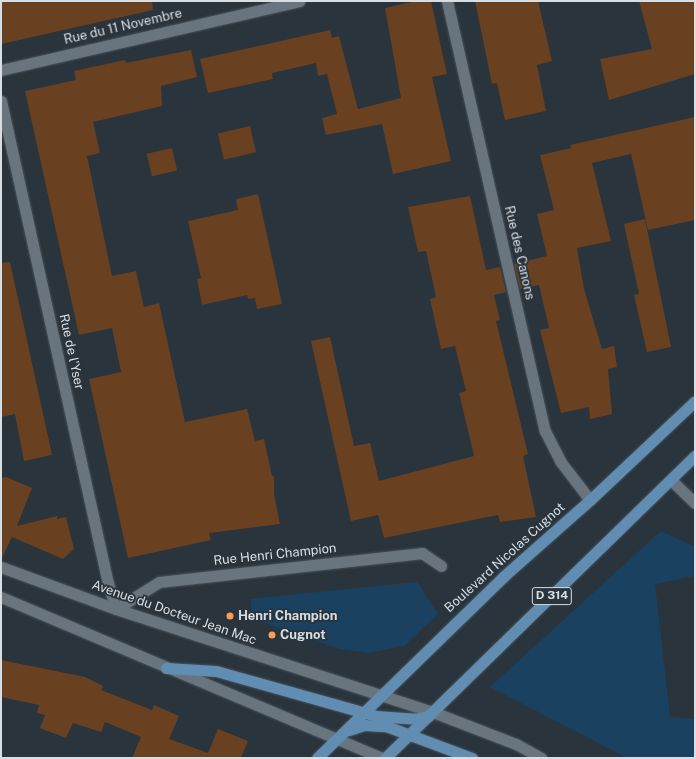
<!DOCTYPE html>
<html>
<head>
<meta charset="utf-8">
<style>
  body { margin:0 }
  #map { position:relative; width:696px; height:759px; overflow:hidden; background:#29343d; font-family:"Public Sans",sans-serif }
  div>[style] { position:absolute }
  .green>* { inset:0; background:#1b4160 }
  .building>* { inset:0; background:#694020; transform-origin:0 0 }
  .roads { filter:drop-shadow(0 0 1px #49525a) drop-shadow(0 0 1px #49525a) }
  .minor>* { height:11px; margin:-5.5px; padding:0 5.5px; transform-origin:5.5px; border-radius:5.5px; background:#68747e }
  .tertiary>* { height:11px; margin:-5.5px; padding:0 5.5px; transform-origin:5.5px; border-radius:5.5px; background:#68747e }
  .secondary>* { height:11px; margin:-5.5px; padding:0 5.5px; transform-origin:5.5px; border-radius:5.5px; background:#68747e }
  .primary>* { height:11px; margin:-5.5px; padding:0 5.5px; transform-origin:5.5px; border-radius:5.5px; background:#618db2 }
  .dots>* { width:11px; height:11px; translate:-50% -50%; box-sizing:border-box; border:2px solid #29343d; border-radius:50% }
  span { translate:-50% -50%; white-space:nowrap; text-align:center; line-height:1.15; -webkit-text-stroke:3.5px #29343d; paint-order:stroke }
  .shield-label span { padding:1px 3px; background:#29343d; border:1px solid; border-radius:3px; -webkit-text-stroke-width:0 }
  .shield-label { font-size:12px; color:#d7dee4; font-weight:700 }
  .street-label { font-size:13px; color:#d7dee4 }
  .poi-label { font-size:13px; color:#d7dee4; font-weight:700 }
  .left { translate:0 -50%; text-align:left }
  .frame { position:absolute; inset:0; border:2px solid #d7dee4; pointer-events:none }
</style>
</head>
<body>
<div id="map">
  <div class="green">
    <div style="clip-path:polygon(661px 531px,695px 547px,695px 576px,655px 584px,670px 717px,695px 719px,695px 758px,627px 758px,490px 687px)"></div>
    <div style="clip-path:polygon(417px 582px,438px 614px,404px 646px,369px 653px,339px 649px,253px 619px,250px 599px)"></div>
  </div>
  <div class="building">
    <div style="clip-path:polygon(1px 1px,152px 1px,153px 10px,1px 44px)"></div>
    <div style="clip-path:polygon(416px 1px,431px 1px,442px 52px,447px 74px,432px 77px,451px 161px,393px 174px,382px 124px,326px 135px,322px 118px,337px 114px,327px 74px,318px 76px,316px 63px,272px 73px,273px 79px,208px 93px,200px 59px,330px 30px,332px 38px,339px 36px,358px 109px,401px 98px,385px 8px)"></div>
    <div style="clip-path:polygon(475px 1px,538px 1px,552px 61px,537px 65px,546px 111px,505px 120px,497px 83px,492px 84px)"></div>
    <div style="clip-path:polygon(639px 1px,695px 1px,695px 74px,609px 100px,600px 59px,652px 49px)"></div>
    <div style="clip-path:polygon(191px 50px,197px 77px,161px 86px,162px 106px,93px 122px,100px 153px,87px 156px,112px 276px,136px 271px,144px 307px,159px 303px,185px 422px,247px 409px,255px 441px,264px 439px,272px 476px,274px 476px,274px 494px,280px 524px,209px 533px,211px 540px,128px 558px,89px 379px,121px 372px,112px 328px,79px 335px,25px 91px,76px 80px,74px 71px,125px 60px,126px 63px)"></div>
    <div style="clip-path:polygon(695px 117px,695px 220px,648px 230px,631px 154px,592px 163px,611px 241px,577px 248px,584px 289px,602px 349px,614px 346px,617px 367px,608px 369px,612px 414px,590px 419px,589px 407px,561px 413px,540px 330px,549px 328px,539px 285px,520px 289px,514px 264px,547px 256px,537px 214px,554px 210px,540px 155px,571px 148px,570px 145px)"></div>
    <div style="left:250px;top:126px;width:27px;height:33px;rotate:77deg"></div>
    <div style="left:172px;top:148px;width:23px;height:26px;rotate:77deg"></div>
    <div style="clip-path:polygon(258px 194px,282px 304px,257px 309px,255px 298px,248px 299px,247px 295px,202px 305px,197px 279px,201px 278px,188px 221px,238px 210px,236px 199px)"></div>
    <div style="clip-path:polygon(470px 196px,486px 270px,500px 267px,506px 292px,494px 295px,500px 320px,496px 321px,528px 454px,523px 456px,536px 517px,500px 522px,498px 515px,384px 538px,378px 515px,351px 521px,311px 341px,330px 337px,354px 446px,370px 443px,379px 481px,474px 456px,459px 393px,466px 391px,455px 346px,441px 349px,430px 299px,436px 297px,426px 251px,418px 252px,408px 207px)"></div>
    <div style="clip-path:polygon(645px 219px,671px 347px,647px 352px,634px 295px,639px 294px,624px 224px)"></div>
    <div style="clip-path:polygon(10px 262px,52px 455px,24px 461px,15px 414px,1px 417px,1px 263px)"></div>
    <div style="clip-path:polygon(6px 477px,32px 488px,17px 526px,57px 516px,57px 519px,66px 517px,74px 549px,63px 559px,12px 537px,1px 560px,1px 478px)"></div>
    <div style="clip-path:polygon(1px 660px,85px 677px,103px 686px,101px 690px,152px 710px,154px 705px,179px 716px,169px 739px,208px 753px,218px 729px,248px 741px,241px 758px,132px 758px,141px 737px,105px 722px,101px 732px,73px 723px,66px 738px,40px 728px,45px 715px,37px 713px,39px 705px,1px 697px)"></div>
  </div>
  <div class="roads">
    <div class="minor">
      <div style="left:447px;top:1px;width:441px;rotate:77.2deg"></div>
      <div style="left:545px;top:431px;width:34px;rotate:63deg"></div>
      <div style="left:560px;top:461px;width:49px;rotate:52.4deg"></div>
      <div style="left:1px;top:70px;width:306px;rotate:-13deg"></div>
      <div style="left:1px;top:101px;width:494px;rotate:77.5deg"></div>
      <div style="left:108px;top:583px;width:27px;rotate:73deg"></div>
      <div style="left:116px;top:609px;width:51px;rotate:-32.1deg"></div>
      <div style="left:159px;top:582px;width:265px;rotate:-6.3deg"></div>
      <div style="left:422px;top:553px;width:23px;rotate:34deg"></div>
    </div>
    <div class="tertiary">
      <div style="left:671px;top:480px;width:33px;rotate:44deg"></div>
    </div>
    <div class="secondary">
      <div style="left:1px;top:567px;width:122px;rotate:20.1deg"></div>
      <div style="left:116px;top:609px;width:333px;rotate:18deg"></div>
      <div style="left:433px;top:712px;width:89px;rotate:21.1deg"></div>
      <div style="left:516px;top:744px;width:29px;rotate:29deg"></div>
      <div style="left:1px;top:597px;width:415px;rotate:22.9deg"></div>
    </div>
    <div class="primary">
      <div style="left:166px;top:668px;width:50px;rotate:3.4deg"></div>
      <div style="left:216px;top:671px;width:166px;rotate:15.7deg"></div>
      <div style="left:376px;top:716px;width:39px;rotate:4deg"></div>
      <div style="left:415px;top:719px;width:14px;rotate:-12deg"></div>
      <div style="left:349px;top:730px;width:16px;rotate:-18deg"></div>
      <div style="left:364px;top:725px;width:22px;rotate:3deg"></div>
      <div style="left:386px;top:726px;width:92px;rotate:20.4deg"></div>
      <div style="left:317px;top:758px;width:261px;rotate:-44.2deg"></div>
      <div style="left:504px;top:576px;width:115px;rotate:-41.5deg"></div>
      <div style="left:590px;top:500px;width:144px;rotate:-43.3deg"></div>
      <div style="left:385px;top:758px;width:433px;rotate:-44.3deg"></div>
    </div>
  </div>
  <div class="dots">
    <div style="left:230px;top:616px;background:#fc9d53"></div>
    <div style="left:272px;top:635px;background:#fc9d53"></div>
  </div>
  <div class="shield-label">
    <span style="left:552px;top:596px">D 314</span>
  </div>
  <div class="street-label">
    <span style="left:123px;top:27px;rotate:-13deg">Rue du 11 Novembre</span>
    <span style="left:519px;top:253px;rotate:77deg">Rue des Canons</span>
    <span style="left:71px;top:352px;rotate:78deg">Rue de l'Yser</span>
    <span style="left:275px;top:555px;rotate:-6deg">Rue Henri Champion</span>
    <span style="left:505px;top:558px;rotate:-42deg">Boulevard Nicolas Cugnot</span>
    <span style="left:174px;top:613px;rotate:19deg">Avenue du Docteur Jean Mac</span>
  </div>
  <div class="poi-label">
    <span class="left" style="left:238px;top:616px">Henri Champion</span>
    <span class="left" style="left:280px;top:635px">Cugnot</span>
  </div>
  <div class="frame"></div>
</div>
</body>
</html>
